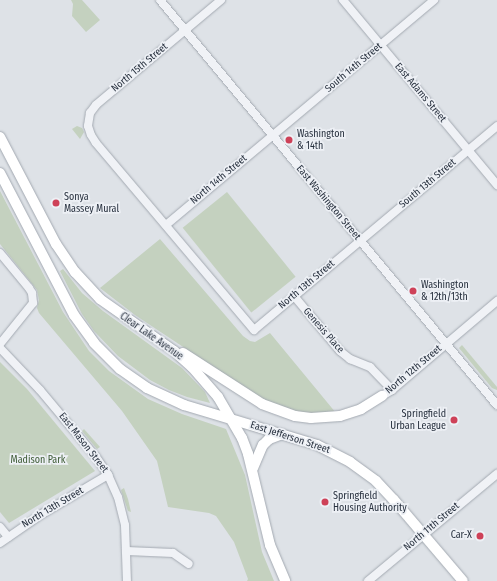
<!DOCTYPE html>
<html>
<head>
<meta charset="utf-8">
<style>
  body { margin:0 }
  #map { position:relative; width:497px; height:581px; overflow:hidden; background:#dee2e7; font-family:"Fira Sans Condensed",sans-serif }
  div>[style] { position:absolute }
  .green>* { inset:0; background:#c4d1bf; transform-origin:0 0 }
  .roads { filter:drop-shadow(0 0 1px #a3a9b1) drop-shadow(0 0 1px #a3a9b1) }
  .minor>* { height:8px; margin:-4px; padding:0 4px; transform-origin:4px; border-radius:4px; background:#f0f2f6 }
  .major>* { height:10px; margin:-5px; padding:0 5px; transform-origin:5px; border-radius:5px; background:#fff }
  .dots>* { width:11px; height:11px; translate:-50% -50%; box-sizing:border-box; border:2px solid #edf0f5; border-radius:50% }
  span { translate:-50% -50%; white-space:nowrap; text-align:center; line-height:1.15; -webkit-text-stroke:3.5px #edf0f5; paint-order:stroke }
  .street-label { font-size:10px; color:#27303e }
  .poi-label { font-size:10px; color:#27303e }
  .left { translate:0 -50%; text-align:left }
  .right { translate:-100% -50%; text-align:right }
  .park-label { font-size:10px; color:#3c5a34 }
</style>
</head>
<body>
<div id="map">
  <div class="green">
    <div style="clip-path:polygon(71px 0,82px 0,100px 20px,86px 32px,72px 16px,73px 4px)"></div>
    <div style="clip-path:polygon(77px 126px,82px 128px,84px 132px,80px 139px,72px 129px)"></div>
    <div style="clip-path:polygon(0 191px,63px 312px,89px 351px,109px 371px,148px 399px,182px 414px,226px 429px,245px 475px,262px 552px,274px 581px,247px 581px,248px 579px,234px 542px,216px 516px,209px 513px,168px 507px,157px 461px,122px 411px,39px 313px,37px 308px,39px 300px,37px 290px,0 244px)"></div>
    <div style="left:227px;top:192px;width:109px;height:57px;rotate:51deg"></div>
    <div style="clip-path:polygon(160px 239px,243px 336px,250px 341px,255px 342px,270px 333px,336px 413px,304px 414px,266px 402px,135px 315px,100px 288px)"></div>
    <div style="clip-path:polygon(63px 269px,82px 293px,103px 311px,182px 368px,205px 392px,210px 403px,187px 397px,169px 390px,150px 380px,118px 356px,94px 331px,82px 314px,60px 271px)"></div>
    <div style="clip-path:polygon(462px 345px,497px 387px,497px 390px,492px 388px,459px 348px)"></div>
    <div style="clip-path:polygon(0 362px,27px 389px,95px 471px,9px 523px,0 512px)"></div>
    <div style="clip-path:polygon(84px 429px,100px 447px,97px 449px,82px 431px)"></div>
    <div style="clip-path:polygon(124px 488px,128px 499px,131px 512px,128px 511px,121px 490px)"></div>
  </div>
  <div class="roads">
    <div class="minor">
      <div style="left:160px;top:0;width:527px;rotate:50.24deg"></div>
      <div style="left:221px;top:0;width:163px;rotate:140deg"></div>
      <div style="left:96px;top:105px;width:10px;rotate:127deg"></div>
      <div style="left:90px;top:113px;width:13px;rotate:99deg"></div>
      <div style="left:88px;top:126px;width:9px;rotate:72deg"></div>
      <div style="left:91px;top:135px;width:9px;rotate:58deg"></div>
      <div style="left:96px;top:143px;width:245px;rotate:49.8deg"></div>
      <div style="left:254px;top:330px;width:317px;rotate:-40deg"></div>
      <div style="left:343px;top:0;width:241px;rotate:50.2deg"></div>
      <div style="left:166px;top:225px;width:350px;rotate:-40deg"></div>
      <div style="left:0;top:253px;width:45px;rotate:50.4deg"></div>
      <div style="left:29px;top:288px;width:6px;rotate:59deg"></div>
      <div style="left:32px;top:293px;width:10px;rotate:84deg"></div>
      <div style="left:33px;top:303px;width:53px;rotate:128.8deg"></div>
      <div style="left:294px;top:296px;width:72px;rotate:50.1deg"></div>
      <div style="left:340px;top:351px;width:13px;rotate:39deg"></div>
      <div style="left:350px;top:359px;width:22px;rotate:22deg"></div>
      <div style="left:370px;top:367px;width:32px;rotate:46deg"></div>
      <div style="left:0;top:348px;width:58px;rotate:46.4deg"></div>
      <div style="left:40px;top:390px;width:87px;rotate:50.1deg"></div>
      <div style="left:96px;top:457px;width:22px;rotate:56deg"></div>
      <div style="left:108px;top:475px;width:24px;rotate:66deg"></div>
      <div style="left:118px;top:497px;width:29px;rotate:76deg"></div>
      <div style="left:125px;top:525px;width:56px;rotate:88deg"></div>
      <div style="left:382px;top:396px;width:12px;rotate:-31deg"></div>
      <div style="left:392px;top:390px;width:138px;rotate:-40.3deg"></div>
      <div style="left:0;top:527px;width:13px;rotate:51deg"></div>
      <div style="left:0;top:543px;width:51px;rotate:-34.6deg"></div>
      <div style="left:42px;top:514px;width:77px;rotate:-30.6deg"></div>
      <div style="left:127px;top:551px;width:46px;rotate:2.5deg"></div>
      <div style="left:173px;top:553px;width:19px;rotate:35deg"></div>
      <div style="left:368px;top:581px;width:168px;rotate:-39.7deg"></div>
    </div>
    <div class="major">
      <div style="left:0;top:137px;width:121px;rotate:62.4deg"></div>
      <div style="left:56px;top:244px;width:34px;rotate:56deg"></div>
      <div style="left:75px;top:272px;width:37px;rotate:47deg"></div>
      <div style="left:100px;top:299px;width:90px;rotate:35.1deg"></div>
      <div style="left:174px;top:351px;width:24px;rotate:42deg"></div>
      <div style="left:192px;top:367px;width:40px;rotate:49deg"></div>
      <div style="left:218px;top:397px;width:48px;rotate:59.7deg"></div>
      <div style="left:242px;top:438px;width:17px;rotate:69deg"></div>
      <div style="left:248px;top:454px;width:94px;rotate:76.4deg"></div>
      <div style="left:270px;top:545px;width:39px;rotate:67deg"></div>
      <div style="left:0;top:173px;width:160px;rotate:62.5deg"></div>
      <div style="left:74px;top:315px;width:34px;rotate:54deg"></div>
      <div style="left:94px;top:343px;width:37px;rotate:45deg"></div>
      <div style="left:120px;top:369px;width:33px;rotate:35deg"></div>
      <div style="left:147px;top:388px;width:41px;rotate:24.7deg"></div>
      <div style="left:184px;top:405px;width:139px;rotate:16.7deg"></div>
      <div style="left:317px;top:445px;width:37px;rotate:27deg"></div>
      <div style="left:350px;top:462px;width:32px;rotate:36deg"></div>
      <div style="left:376px;top:481px;width:26px;rotate:47deg"></div>
      <div style="left:394px;top:500px;width:106px;rotate:49.6deg"></div>
      <div style="left:183px;top:353px;width:94px;rotate:32.8deg"></div>
      <div style="left:262px;top:404px;width:35px;rotate:20deg"></div>
      <div style="left:295px;top:416px;width:16px;rotate:7deg"></div>
      <div style="left:311px;top:418px;width:29px;rotate:-4deg"></div>
      <div style="left:340px;top:416px;width:22px;rotate:-18deg"></div>
      <div style="left:361px;top:409px;width:25px;rotate:-32deg"></div>
      <div style="left:253px;top:468px;width:25px;rotate:-67deg"></div>
      <div style="left:263px;top:445px;width:8px;rotate:-45deg"></div>
      <div style="left:269px;top:439px;width:14px;rotate:-21deg"></div>
    </div>
  </div>
  <div class="dots">
    <div style="left:289px;top:140px;background:#ce4158"></div>
    <div style="left:56px;top:203px;background:#ce4158"></div>
    <div style="left:413px;top:291px;background:#ce4158"></div>
    <div style="left:454px;top:420px;background:#ce4158"></div>
    <div style="left:325px;top:502px;background:#ce4158"></div>
    <div style="left:480px;top:536px;background:#ce4158"></div>
  </div>
  <div class="street-label">
    <span style="left:140px;top:68px;rotate:-40deg">North 15th Street</span>
    <span style="left:354px;top:68px;rotate:-40deg">South 14th Street</span>
    <span style="left:420px;top:93px;rotate:50deg">East Adams Street</span>
    <span style="left:219px;top:180px;rotate:-40deg">North 14th Street</span>
    <span style="left:428px;top:184px;rotate:-40deg">South 13th Street</span>
    <span style="left:328px;top:203px;rotate:50deg">East Washington Street</span>
    <span style="left:307px;top:285px;rotate:-40deg">North 13th Street</span>
    <span style="left:323px;top:331px;rotate:49deg">Genesis Place</span>
    <span style="left:151px;top:337px;rotate:35deg">Clear Lake Avenue</span>
    <span style="left:414px;top:370px;rotate:-40deg">North 12th Street</span>
    <span style="left:290px;top:438px;rotate:18deg">East Jefferson Street</span>
    <span style="left:83px;top:443px;rotate:52deg">East Mason Street</span>
    <span style="left:53px;top:508px;rotate:-31deg">North 13th Street</span>
    <span style="left:432px;top:527px;rotate:-40deg">North 11th Street</span>
  </div>
  <div class="poi-label">
    <span class="left" style="left:297px;top:140px">Washington<br>&amp; 14th</span>
    <span class="left" style="left:64px;top:203px">Sonya<br>Massey Mural</span>
    <span class="left" style="left:421px;top:291px">Washington<br>&amp; 12th/13th</span>
    <span class="right" style="left:446px;top:420px">Springfield<br>Urban League</span>
    <span class="left" style="left:333px;top:502px">Springfield<br>Housing Authority</span>
    <span class="right" style="left:472px;top:536px">Car-X</span>
  </div>
  <div class="park-label">
    <span style="left:38px;top:461px">Madison Park</span>
  </div>
</div>
</body>
</html>
